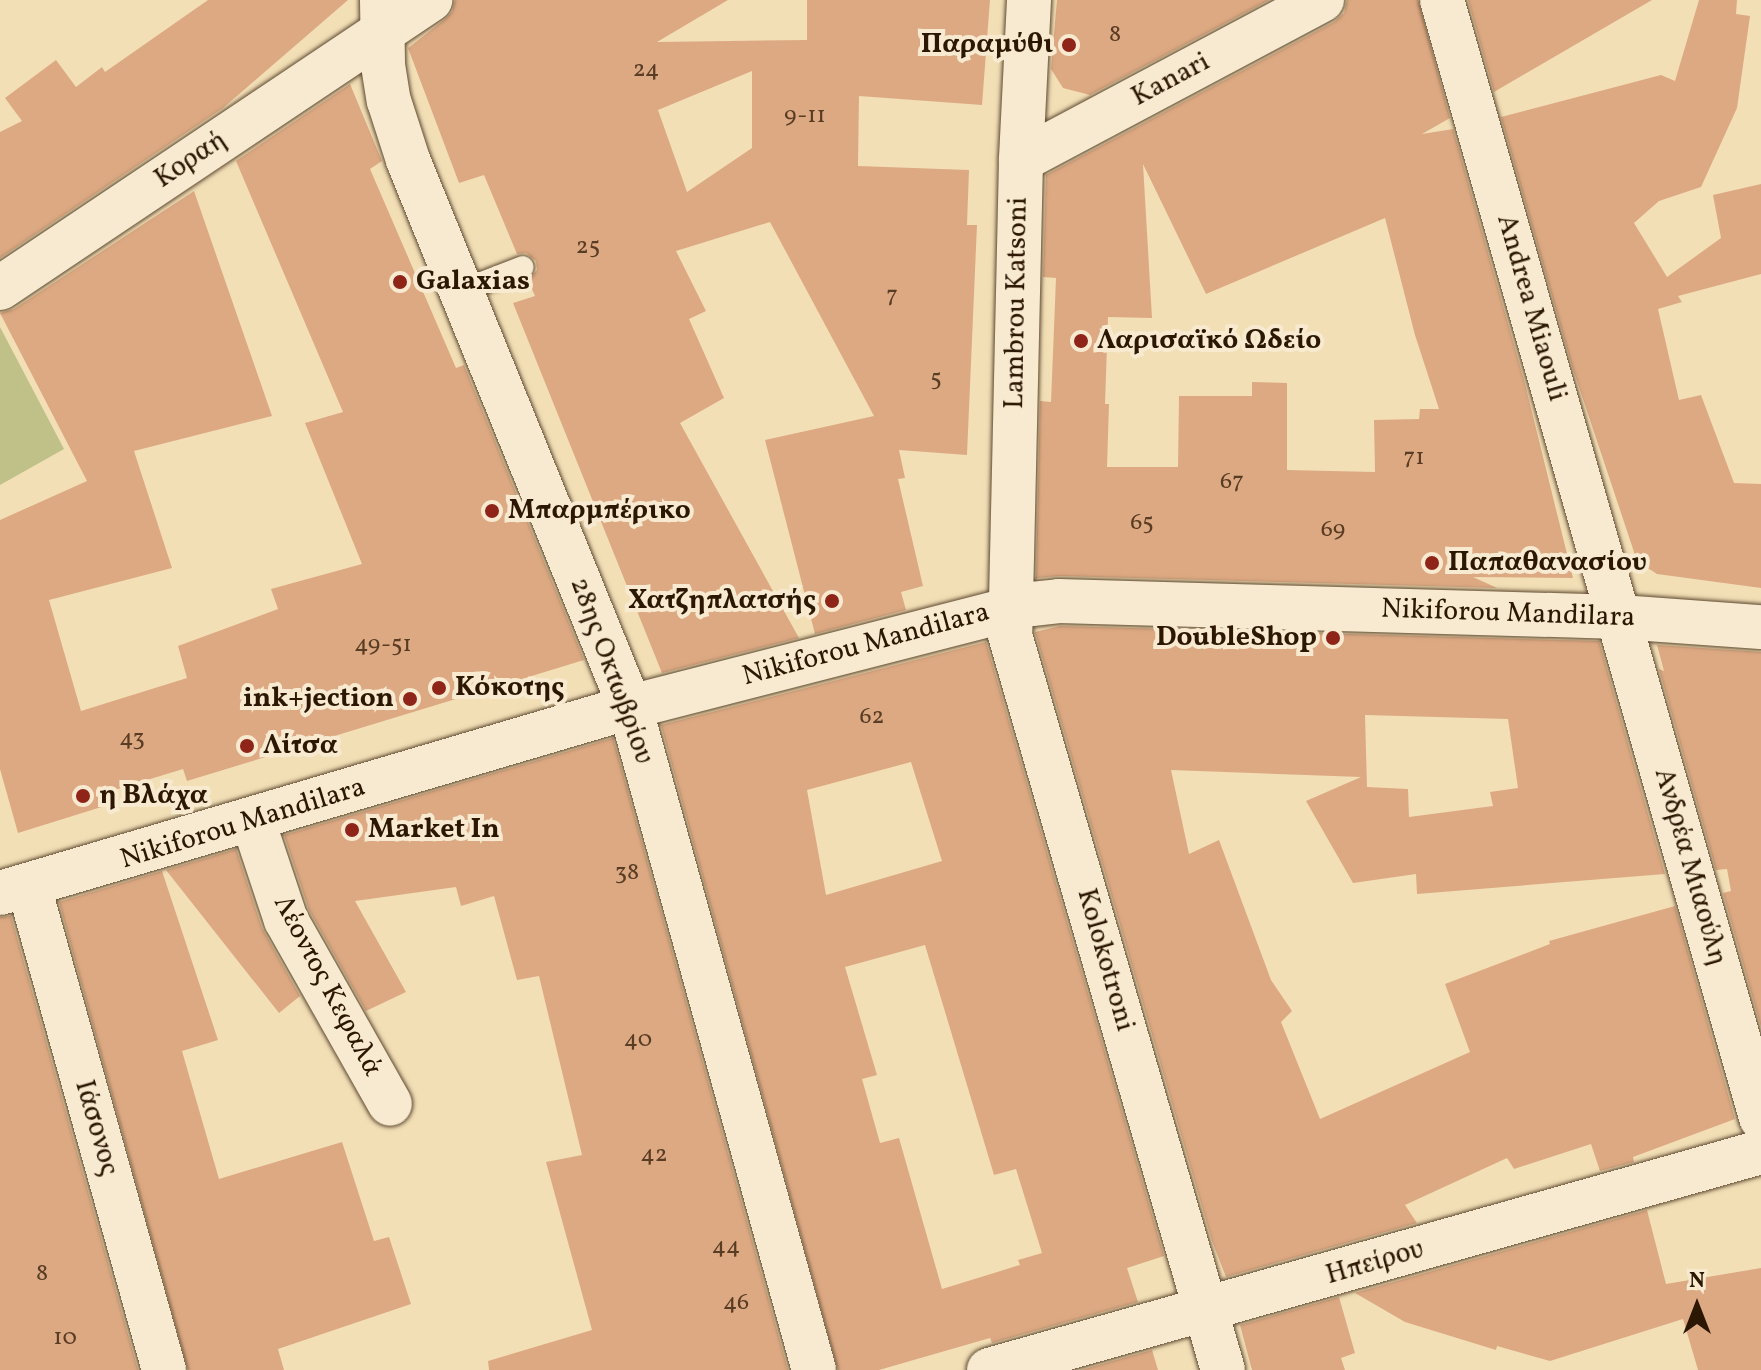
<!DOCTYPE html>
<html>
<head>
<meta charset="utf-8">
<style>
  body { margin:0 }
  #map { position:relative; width:1761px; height:1370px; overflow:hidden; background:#f2dfb6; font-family:Vollkorn,serif }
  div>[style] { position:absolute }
  .green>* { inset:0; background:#c0c089 }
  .building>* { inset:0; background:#dda983 }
  .roads { filter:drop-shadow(0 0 2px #5e4930) drop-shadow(0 0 2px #5e4930) }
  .service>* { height:22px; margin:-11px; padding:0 11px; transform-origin:11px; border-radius:11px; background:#f7ead0 }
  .minor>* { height:44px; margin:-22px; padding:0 22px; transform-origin:22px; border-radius:22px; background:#f7ead0 }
  .tertiary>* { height:44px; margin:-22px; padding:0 22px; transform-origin:22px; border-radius:22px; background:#f7ead0 }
  .secondary>* { height:44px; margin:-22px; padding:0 22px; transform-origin:22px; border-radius:22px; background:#f7ead0 }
  .dots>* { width:22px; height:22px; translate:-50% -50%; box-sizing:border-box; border:4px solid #f7ead0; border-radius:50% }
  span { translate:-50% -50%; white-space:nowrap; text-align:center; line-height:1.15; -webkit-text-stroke:8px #f7ead0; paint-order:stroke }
  .number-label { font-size:24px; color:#583c23 }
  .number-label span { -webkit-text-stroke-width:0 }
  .poi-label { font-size:28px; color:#2c1703; font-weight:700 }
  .right { translate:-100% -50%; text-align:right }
  .left { translate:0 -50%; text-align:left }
  .street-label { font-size:28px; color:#2c1703 }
  .north { position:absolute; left:1657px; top:1266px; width:80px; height:80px; -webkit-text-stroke:6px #f7ead0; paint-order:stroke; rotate:0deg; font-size:22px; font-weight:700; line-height:32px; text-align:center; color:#2c1703 }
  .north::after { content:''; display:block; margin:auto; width:28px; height:36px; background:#2c1703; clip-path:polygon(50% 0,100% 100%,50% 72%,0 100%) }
</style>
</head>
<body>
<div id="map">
  <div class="green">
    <div style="clip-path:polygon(0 327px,64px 449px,0 485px)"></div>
  </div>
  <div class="building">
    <div style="clip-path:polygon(208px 0,348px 0,223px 108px,0 258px,0 132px,22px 121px,5px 98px,56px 60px,76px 87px,102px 67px,105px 72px)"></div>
    <div style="clip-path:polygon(evenodd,455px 0,728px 0,657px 42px,807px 40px,807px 0,990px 0,982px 105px,859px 96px,858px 166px,969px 170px,967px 225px,977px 225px,967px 455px,899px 450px,905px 478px,898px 479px,923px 586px,901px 592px,906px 610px,815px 634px,765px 440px,874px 416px,770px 222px,676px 251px,706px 311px,689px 319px,724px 398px,680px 423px,799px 638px,662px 673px,513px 303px,535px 296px,528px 280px,537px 270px,536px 261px,526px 253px,517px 254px,484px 175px,459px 183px,408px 48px,444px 20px,452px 12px,455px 0,752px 71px,752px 148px,687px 192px,658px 110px,752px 71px)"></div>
    <div style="clip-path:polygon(1057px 0,1269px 0,1090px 95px,1063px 88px,1051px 69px)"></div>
    <div style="clip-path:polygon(evenodd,1347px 0,1418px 0,1450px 118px,1422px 134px,1453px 129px,1524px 380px,1573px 578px,1473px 577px,1497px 588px,1060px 576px,1036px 578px,1040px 401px,1051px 402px,1056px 278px,1043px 277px,1046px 175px,1334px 22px,1344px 13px,1347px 0,1143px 164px,1206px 294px,1385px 218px,1415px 335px,1439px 409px,1420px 409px,1419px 419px,1374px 420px,1375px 472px,1287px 470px,1287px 383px,1252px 382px,1252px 396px,1179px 396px,1178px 467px,1107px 467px,1109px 404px,1105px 404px,1108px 317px,1152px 318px,1143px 164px)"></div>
    <div style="clip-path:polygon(1468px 0,1652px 0,1494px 92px)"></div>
    <div style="clip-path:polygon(1699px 0,1737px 0,1736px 14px,1750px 16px,1737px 108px,1701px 187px,1659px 201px,1634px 223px,1667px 277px,1721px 238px,1713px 195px,1761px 184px,1761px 274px,1678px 296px,1682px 302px,1658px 309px,1679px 400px,1701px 395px,1734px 483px,1761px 484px,1761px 588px,1657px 574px,1637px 561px,1572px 366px,1501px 117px,1661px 75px,1675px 81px)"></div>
    <div style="clip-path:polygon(350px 84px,382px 161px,370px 169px,456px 368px,464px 365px,584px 660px,187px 781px,183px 769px,108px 792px,111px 804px,18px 833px,0 769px,0 520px,87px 481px,0 313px,14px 309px,194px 191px,272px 416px,134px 451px,172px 568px,49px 600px,81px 711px,187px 678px,178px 646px,278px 609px,271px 589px,362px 564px,305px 423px,343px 412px,236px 161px)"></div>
    <div style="clip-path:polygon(evenodd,1060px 626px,1599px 641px,1665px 874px,1417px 894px,1416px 874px,1353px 883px,1306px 801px,1361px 777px,1171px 770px,1189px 854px,1219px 840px,1271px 980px,1292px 1011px,1281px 1022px,1320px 1119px,1470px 1052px,1445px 984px,1550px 944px,1549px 941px,1675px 906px,1735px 1119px,1633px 1157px,1634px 1162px,1600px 1171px,1591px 1144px,1514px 1169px,1507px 1158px,1405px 1205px,1417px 1223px,1226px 1277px,1212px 1241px,1035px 632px,1060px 626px,1365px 715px,1508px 719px,1518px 788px,1490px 792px,1493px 806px,1409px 817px,1408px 789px,1367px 787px,1365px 715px)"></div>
    <div style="clip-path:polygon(evenodd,986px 642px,1164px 1256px,1127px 1268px,1138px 1302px,992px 1343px,990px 1338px,879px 1370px,838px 1370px,661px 725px,986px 642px,911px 762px,942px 861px,826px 895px,807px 790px,911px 762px,986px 642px,925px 945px,994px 1175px,1016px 1169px,1042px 1253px,1018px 1260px,1020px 1265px,942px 1289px,899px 1138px,880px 1143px,862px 1079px,877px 1075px,845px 967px,925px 945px)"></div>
    <div style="clip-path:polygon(1657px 645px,1761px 652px,1761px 1027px,1723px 893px,1731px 891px,1727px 869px,1716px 870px,1659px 669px,1664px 671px)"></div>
    <div style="clip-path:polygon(613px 738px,788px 1370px,489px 1370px,488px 1361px,592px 1330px,546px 1162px,582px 1155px,539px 976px,517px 980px,494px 896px,461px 906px,456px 887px,355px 901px,406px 992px,366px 1011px,309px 910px,284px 835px)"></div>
    <div style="clip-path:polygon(236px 849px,262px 928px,300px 996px,279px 1013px,166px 870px)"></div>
    <div style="clip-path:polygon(162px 871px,218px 1040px,182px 1051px,219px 1179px,342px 1142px,374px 1241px,389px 1237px,411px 1304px,278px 1349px,284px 1370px,188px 1370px,59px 902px)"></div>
    <div style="clip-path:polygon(11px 916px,138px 1370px,0 1370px,0 917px)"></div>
    <div style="clip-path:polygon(1647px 1210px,1666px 1284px,1761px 1268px,1761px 1370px,1698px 1370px,1683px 1319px,1550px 1361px,1497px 1346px,1496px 1350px,1405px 1322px,1355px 1293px)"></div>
    <div style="clip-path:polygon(1339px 1297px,1355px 1353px,1341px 1358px,1345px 1370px,1252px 1370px,1240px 1325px)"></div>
    <div style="clip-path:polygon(1152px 1350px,1158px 1370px,1081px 1370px)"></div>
  </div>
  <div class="roads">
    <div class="service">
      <div style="left:461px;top:291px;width:66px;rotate:-21.2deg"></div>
    </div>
    <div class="minor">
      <div style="left:1029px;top:0;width:160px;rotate:92.9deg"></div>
      <div style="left:1021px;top:160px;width:475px;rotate:91.3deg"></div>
      <div style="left:1010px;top:635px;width:765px;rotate:73.84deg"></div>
      <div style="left:1442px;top:0;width:1163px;rotate:74.07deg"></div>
      <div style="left:1021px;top:160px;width:341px;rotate:-28deg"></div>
      <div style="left:0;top:288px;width:518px;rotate:-33.81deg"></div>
      <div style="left:253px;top:821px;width:104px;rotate:71.6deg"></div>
      <div style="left:286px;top:920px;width:211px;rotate:60.5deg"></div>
      <div style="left:29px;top:887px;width:502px;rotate:74.38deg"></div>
    </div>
    <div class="tertiary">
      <div style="left:0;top:893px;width:657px;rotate:-16.45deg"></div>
      <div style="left:630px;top:707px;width:415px;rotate:-14.4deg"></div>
      <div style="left:1032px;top:604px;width:27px;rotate:-6deg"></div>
      <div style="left:1059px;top:601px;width:561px;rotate:1.63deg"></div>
      <div style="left:1620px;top:617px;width:141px;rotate:4.1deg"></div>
      <div style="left:989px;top:1370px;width:802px;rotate:-15.77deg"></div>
    </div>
    <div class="secondary">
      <div style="left:382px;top:0;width:65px;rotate:89.1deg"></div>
      <div style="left:383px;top:65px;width:36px;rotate:81deg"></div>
      <div style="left:389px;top:101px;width:62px;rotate:72.1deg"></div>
      <div style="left:408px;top:160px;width:590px;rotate:67.91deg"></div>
      <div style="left:630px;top:707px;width:688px;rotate:74.49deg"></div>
    </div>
  </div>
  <div class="dots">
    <div style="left:1069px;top:45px;background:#8f2418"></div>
    <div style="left:400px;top:282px;background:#8f2418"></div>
    <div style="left:1081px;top:341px;background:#8f2418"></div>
    <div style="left:492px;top:511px;background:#8f2418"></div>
    <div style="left:1432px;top:563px;background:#8f2418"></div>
    <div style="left:832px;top:601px;background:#8f2418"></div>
    <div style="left:1333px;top:638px;background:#8f2418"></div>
    <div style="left:439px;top:688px;background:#8f2418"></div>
    <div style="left:410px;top:699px;background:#8f2418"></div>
    <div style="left:247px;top:746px;background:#8f2418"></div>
    <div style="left:83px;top:796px;background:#8f2418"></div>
    <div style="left:352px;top:830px;background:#8f2418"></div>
  </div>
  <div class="number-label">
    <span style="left:1115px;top:36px">8</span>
    <span style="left:646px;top:71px">24</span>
    <span style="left:805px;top:117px">9-11</span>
    <span style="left:588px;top:248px">25</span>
    <span style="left:892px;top:297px">7</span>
    <span style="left:936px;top:380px">5</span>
    <span style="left:1414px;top:459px">71</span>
    <span style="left:1232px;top:483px">67</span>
    <span style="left:1142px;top:524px">65</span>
    <span style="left:1333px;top:531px">69</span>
    <span style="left:383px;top:646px">49-51</span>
    <span style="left:872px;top:718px">62</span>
    <span style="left:132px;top:740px">43</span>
    <span style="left:627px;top:874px">38</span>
    <span style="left:638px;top:1041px">40</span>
    <span style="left:654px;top:1156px">42</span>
    <span style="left:726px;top:1248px">44</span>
    <span style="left:42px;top:1275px">8</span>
    <span style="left:736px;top:1304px">46</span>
    <span style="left:65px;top:1339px">10</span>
  </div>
  <div class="poi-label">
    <span class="right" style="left:1053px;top:45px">Παραμύθι</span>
    <span class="left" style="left:416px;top:282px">Galaxias</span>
    <span class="left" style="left:1097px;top:341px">Λαρισαϊκό Ωδείο</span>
    <span class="left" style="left:508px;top:511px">Μπαρμπέρικο</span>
    <span class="left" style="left:1448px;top:563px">Παπαθανασίου</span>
    <span class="right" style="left:816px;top:601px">Χατζηπλατσής</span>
    <span class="right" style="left:1317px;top:638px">DoubleShop</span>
    <span class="left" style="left:455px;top:688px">Κόκοτης</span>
    <span class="right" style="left:394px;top:699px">ink+jection</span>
    <span class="left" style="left:263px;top:746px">Λίτσα</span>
    <span class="left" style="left:99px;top:796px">η Βλάχα</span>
    <span class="left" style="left:368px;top:830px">Market In</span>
  </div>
  <div class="street-label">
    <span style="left:1171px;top:80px;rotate:-28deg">Kanari</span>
    <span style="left:191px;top:160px;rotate:-34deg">Κοραή</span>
    <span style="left:1017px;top:303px;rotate:-89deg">Lambrou Katsoni</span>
    <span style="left:1531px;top:308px;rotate:74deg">Andrea Miaouli</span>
    <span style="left:1508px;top:614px;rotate:2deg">Nikiforou Mandilara</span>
    <span style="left:866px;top:645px;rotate:-15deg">Nikiforou Mandilara</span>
    <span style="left:611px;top:671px;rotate:70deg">28ης Οκτωβρίου</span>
    <span style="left:243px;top:824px;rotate:-17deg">Nikiforou Mandilara</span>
    <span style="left:1690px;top:867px;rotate:74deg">Ανδρέα Μιαούλη</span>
    <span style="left:1105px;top:960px;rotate:74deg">Kolokotroni</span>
    <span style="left:327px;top:986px;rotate:62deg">Λέοντος Κεφαλά</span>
    <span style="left:96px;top:1128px;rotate:74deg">Ιάσονος</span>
    <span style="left:1375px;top:1263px;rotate:-16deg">Ηπείρου</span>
  </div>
  <div class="north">N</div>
</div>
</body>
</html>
